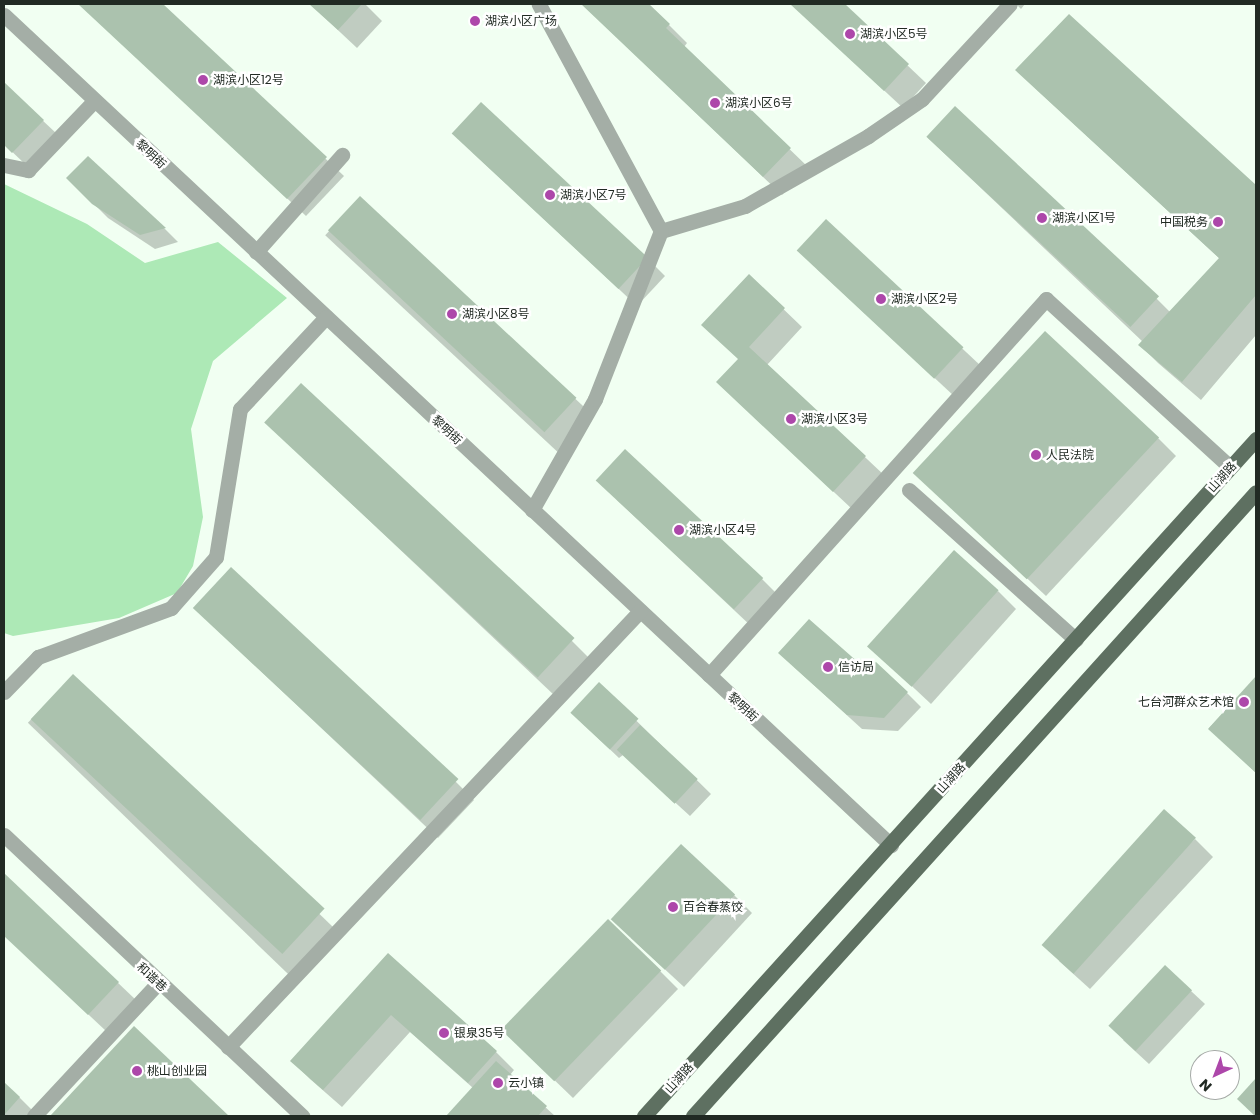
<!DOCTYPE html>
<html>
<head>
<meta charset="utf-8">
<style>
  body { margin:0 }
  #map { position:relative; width:1260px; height:1120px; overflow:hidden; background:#f1fff2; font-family:Poppins,"Noto Sans SC",sans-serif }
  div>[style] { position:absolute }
  .green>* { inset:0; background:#ade9b6 }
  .shadow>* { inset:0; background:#0003; transform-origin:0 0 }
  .building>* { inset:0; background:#abc2ae; transform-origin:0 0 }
  .street>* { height:15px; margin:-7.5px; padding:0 7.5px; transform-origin:7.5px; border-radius:7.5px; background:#a4aea6 }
  .primary>* { height:15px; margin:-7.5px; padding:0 7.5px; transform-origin:7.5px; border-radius:7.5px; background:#5e7061 }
  .dots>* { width:14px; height:14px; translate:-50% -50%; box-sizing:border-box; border:2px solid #fff; border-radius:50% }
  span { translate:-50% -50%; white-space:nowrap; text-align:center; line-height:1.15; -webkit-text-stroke:5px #fff; paint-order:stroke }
  .poi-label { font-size:12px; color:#212a23 }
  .left { translate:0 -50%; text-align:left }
  .right { translate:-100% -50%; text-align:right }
  .street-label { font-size:12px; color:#212a23 }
  .frame { position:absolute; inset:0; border:5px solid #212a23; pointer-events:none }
  .north { position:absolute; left:1190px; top:1050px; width:50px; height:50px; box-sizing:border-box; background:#fff; border:1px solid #a6aaa7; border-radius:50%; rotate:223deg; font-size:14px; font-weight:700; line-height:20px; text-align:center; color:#212a23 }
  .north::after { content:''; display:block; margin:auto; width:18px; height:22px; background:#ad47aa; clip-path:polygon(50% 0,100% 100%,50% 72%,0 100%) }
</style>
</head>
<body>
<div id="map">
  <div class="green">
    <div style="clip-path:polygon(4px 184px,87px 224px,145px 263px,218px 242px,287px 298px,213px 361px,191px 429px,203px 517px,193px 566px,177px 593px,119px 618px,13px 636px,4px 633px)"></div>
  </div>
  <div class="shadow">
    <div style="clip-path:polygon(79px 4px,161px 4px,344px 176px,306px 216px)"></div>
    <div style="clip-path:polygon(310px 4px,365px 4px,382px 21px,357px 48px)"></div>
    <div style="clip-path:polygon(582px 4px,648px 4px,687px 43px,684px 47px,808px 167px,782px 195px)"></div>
    <div style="clip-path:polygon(791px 4px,843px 4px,926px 83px,903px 108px)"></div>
    <div style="clip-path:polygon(1016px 4px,1025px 4px,1021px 9px)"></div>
    <div style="clip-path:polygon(1069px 16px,1256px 187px,1256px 335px,1201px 400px,1158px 363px,1140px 345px,1143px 342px,927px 137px,1157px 299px,1170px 312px,1220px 259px,1035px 88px)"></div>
    <div style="clip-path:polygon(4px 84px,57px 134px,27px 166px,4px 144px)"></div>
    <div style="clip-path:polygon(472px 152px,647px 258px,665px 276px,637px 306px)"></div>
    <div style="clip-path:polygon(88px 157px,165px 229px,178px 242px,155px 249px,108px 218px,68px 178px)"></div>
    <div style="left:360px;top:198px;width:320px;height:51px;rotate:43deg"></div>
    <div style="clip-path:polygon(826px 221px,981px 366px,954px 396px,817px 269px)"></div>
    <div style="clip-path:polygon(749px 276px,802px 327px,767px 365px,884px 475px,852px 509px,736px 400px)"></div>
    <div style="clip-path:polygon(1158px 438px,1176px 456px,1046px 596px,933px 491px)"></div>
    <div style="clip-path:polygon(284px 440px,572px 641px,590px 659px,555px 696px)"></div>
    <div style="clip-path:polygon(616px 499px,762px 579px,780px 597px,752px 627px)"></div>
    <div style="clip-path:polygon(998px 591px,1016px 609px,931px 704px,869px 646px)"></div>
    <div style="clip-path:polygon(213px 626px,456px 782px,474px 800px,438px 838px)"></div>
    <div style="clip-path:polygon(794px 667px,868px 673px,907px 693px,921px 707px,898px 731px,862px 729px)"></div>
    <div style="left:73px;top:676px;width:369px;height:65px;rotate:44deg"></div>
    <div style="clip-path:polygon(1256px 678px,1256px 773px,1209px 728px)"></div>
    <div style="clip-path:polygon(599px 684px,711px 794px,690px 816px,623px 755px,619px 758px,581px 722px)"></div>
    <div style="clip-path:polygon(1195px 839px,1213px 857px,1090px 989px,1059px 961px)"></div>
    <div style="clip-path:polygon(4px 874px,137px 1001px,107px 1032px,4px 935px)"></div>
    <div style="clip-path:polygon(734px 895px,752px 913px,684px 987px,631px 938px)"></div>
    <div style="clip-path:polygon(388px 954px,496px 1052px,514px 1070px,510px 1075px,555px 1116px,448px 1116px,473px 1088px,410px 1032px,342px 1107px,310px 1079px,292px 1061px)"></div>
    <div style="clip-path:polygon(660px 971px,678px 989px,573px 1098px,521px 1048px)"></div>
    <div style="clip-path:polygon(1191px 991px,1205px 1004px,1149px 1064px,1123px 1040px)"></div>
    <div style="clip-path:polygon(134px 1028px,227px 1116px,51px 1116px)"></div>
    <div style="clip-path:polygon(4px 1083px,20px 1098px,38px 1116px,4px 1116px)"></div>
  </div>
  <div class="building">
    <div style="clip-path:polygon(78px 4px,163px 4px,327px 157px,287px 199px)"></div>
    <div style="clip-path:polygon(309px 4px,362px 4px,338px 30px)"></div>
    <div style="clip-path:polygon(581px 4px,649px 4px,670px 24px,666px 28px,791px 148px,763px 177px)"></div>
    <div style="clip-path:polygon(790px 4px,845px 4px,909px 64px,884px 91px)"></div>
    <div style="clip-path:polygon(1069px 14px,1256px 185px,1256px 295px,1182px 382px,1138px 345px,1219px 258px,1015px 70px)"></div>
    <div style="clip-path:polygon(4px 82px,44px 120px,12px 153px,4px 145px)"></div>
    <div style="left:481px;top:102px;width:228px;height:43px;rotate:43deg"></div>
    <div style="left:955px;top:106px;width:279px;height:42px;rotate:43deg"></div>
    <div style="clip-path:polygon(88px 156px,166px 228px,140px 235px,92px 204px,66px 178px)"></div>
    <div style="left:360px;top:196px;width:296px;height:47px;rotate:43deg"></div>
    <div style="left:826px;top:219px;width:188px;height:43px;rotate:43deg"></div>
    <div style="clip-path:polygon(749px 274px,785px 308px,749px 347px,866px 456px,833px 492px,716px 382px,738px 359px,701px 325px)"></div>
    <div style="left:1045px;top:331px;width:156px;height:194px;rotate:43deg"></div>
    <div style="left:301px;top:383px;width:374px;height:54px;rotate:43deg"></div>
    <div style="left:625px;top:449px;width:189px;height:43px;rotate:43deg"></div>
    <div style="left:954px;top:550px;width:60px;height:130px;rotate:42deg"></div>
    <div style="left:231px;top:567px;width:311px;height:56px;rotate:43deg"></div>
    <div style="clip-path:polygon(809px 619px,868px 671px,876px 662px,908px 692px,884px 718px,847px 715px,778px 653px)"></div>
    <div style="left:73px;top:674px;width:344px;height:62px;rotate:43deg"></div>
    <div style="clip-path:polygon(1256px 676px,1256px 773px,1208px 729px)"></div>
    <div style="left:599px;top:682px;width:54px;height:42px;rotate:43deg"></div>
    <div style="left:640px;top:725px;width:79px;height:34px;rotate:43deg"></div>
    <div style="left:1164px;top:809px;width:43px;height:183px;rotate:42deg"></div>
    <div style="left:681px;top:844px;width:74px;height:103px;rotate:43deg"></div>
    <div style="clip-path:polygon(4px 873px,119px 982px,88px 1015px,4px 936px)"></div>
    <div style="left:608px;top:919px;width:74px;height:154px;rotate:44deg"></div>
    <div style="clip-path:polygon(388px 953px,497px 1051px,468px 1083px,391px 1015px,323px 1090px,290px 1061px)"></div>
    <div style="left:1165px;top:965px;width:37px;height:83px;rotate:43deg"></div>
    <div style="clip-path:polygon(134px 1026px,229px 1116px,50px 1116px)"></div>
    <div style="clip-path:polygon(496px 1061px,547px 1106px,538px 1116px,446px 1116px)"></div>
    <div style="clip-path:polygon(1256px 1078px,1256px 1116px,1255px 1116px,1237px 1099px)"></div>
    <div style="clip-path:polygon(4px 1082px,20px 1097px,4px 1115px)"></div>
  </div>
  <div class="street">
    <div style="left:4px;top:15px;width:1215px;rotate:43.1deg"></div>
    <div style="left:4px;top:165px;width:25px;rotate:12deg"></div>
    <div style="left:28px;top:170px;width:95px;rotate:-46.3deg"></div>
    <div style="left:661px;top:231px;width:88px;rotate:-16.6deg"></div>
    <div style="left:745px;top:206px;width:142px;rotate:-29.6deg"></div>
    <div style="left:868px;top:136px;width:65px;rotate:-34.4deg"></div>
    <div style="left:922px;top:99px;width:129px;rotate:-47.2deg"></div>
    <div style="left:256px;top:252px;width:130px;rotate:-48.4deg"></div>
    <div style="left:909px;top:490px;width:224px;rotate:41.9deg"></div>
    <div style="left:532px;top:510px;width:128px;rotate:-60.4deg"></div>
    <div style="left:595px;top:399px;width:180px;rotate:-68.6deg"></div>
    <div style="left:661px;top:231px;width:258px;rotate:-118.3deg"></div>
    <div style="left:709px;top:675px;width:505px;rotate:-48.13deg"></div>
    <div style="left:1046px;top:299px;width:249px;rotate:42.4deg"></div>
    <div style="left:4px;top:692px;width:49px;rotate:-45.8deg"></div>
    <div style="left:38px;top:657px;width:142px;rotate:-20.2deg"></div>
    <div style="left:171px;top:608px;width:68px;rotate:-48.6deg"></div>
    <div style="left:216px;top:557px;width:150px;rotate:-80.8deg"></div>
    <div style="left:240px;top:409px;width:126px;rotate:-46.9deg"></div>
    <div style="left:4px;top:835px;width:410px;rotate:43.3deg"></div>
    <div style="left:228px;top:1047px;width:600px;rotate:-46.62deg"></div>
    <div style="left:34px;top:1116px;width:182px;rotate:-47deg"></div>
  </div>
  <div class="primary">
    <div style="left:644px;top:1116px;width:913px;rotate:-47.89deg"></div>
    <div style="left:693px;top:1116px;width:840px;rotate:-47.94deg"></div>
  </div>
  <div class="dots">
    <div style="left:475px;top:21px;background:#ad47aa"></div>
    <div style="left:850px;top:34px;background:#ad47aa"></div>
    <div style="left:203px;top:80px;background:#ad47aa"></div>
    <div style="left:715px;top:103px;background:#ad47aa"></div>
    <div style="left:550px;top:195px;background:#ad47aa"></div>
    <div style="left:1042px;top:218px;background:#ad47aa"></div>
    <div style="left:1218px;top:222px;background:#ad47aa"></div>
    <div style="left:881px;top:299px;background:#ad47aa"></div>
    <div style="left:452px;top:314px;background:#ad47aa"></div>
    <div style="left:791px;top:419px;background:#ad47aa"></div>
    <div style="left:1036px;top:455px;background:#ad47aa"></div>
    <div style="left:679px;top:530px;background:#ad47aa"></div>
    <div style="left:828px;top:667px;background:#ad47aa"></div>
    <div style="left:1244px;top:702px;background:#ad47aa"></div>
    <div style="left:673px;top:907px;background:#ad47aa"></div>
    <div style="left:444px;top:1033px;background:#ad47aa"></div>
    <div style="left:137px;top:1071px;background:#ad47aa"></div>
    <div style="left:498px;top:1083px;background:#ad47aa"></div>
  </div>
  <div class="poi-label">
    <span class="left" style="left:485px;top:21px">湖滨小区广场</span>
    <span class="left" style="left:860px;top:34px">湖滨小区5号</span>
    <span class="left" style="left:213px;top:80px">湖滨小区12号</span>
    <span class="left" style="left:725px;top:103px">湖滨小区6号</span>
    <span class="left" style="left:560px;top:195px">湖滨小区7号</span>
    <span class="left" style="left:1052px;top:218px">湖滨小区1号</span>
    <span class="right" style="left:1208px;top:222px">中国税务</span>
    <span class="left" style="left:891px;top:299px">湖滨小区2号</span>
    <span class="left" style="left:462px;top:314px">湖滨小区8号</span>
    <span class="left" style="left:801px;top:419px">湖滨小区3号</span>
    <span class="left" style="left:1046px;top:455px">人民法院</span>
    <span class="left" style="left:689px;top:530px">湖滨小区4号</span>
    <span class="left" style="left:838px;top:667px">信访局</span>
    <span class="right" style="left:1234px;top:702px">七台河群众艺术馆</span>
    <span class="left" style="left:683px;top:907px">百合春蒸饺</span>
    <span class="left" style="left:454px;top:1033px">银泉35号</span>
    <span class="left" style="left:147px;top:1071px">桃山创业园</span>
    <span class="left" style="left:508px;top:1083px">云小镇</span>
  </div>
  <div class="street-label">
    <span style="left:151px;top:154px;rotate:43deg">黎明街</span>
    <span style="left:447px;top:430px;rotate:43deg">黎明街</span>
    <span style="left:1222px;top:477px;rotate:-48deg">山湖路</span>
    <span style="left:743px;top:707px;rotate:43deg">黎明街</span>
    <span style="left:951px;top:778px;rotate:-48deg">山湖路</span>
    <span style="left:152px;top:977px;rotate:43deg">和谐巷</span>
    <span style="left:679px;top:1078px;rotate:-48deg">山湖路</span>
  </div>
  <div class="frame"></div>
  <div class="north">N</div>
</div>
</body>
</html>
